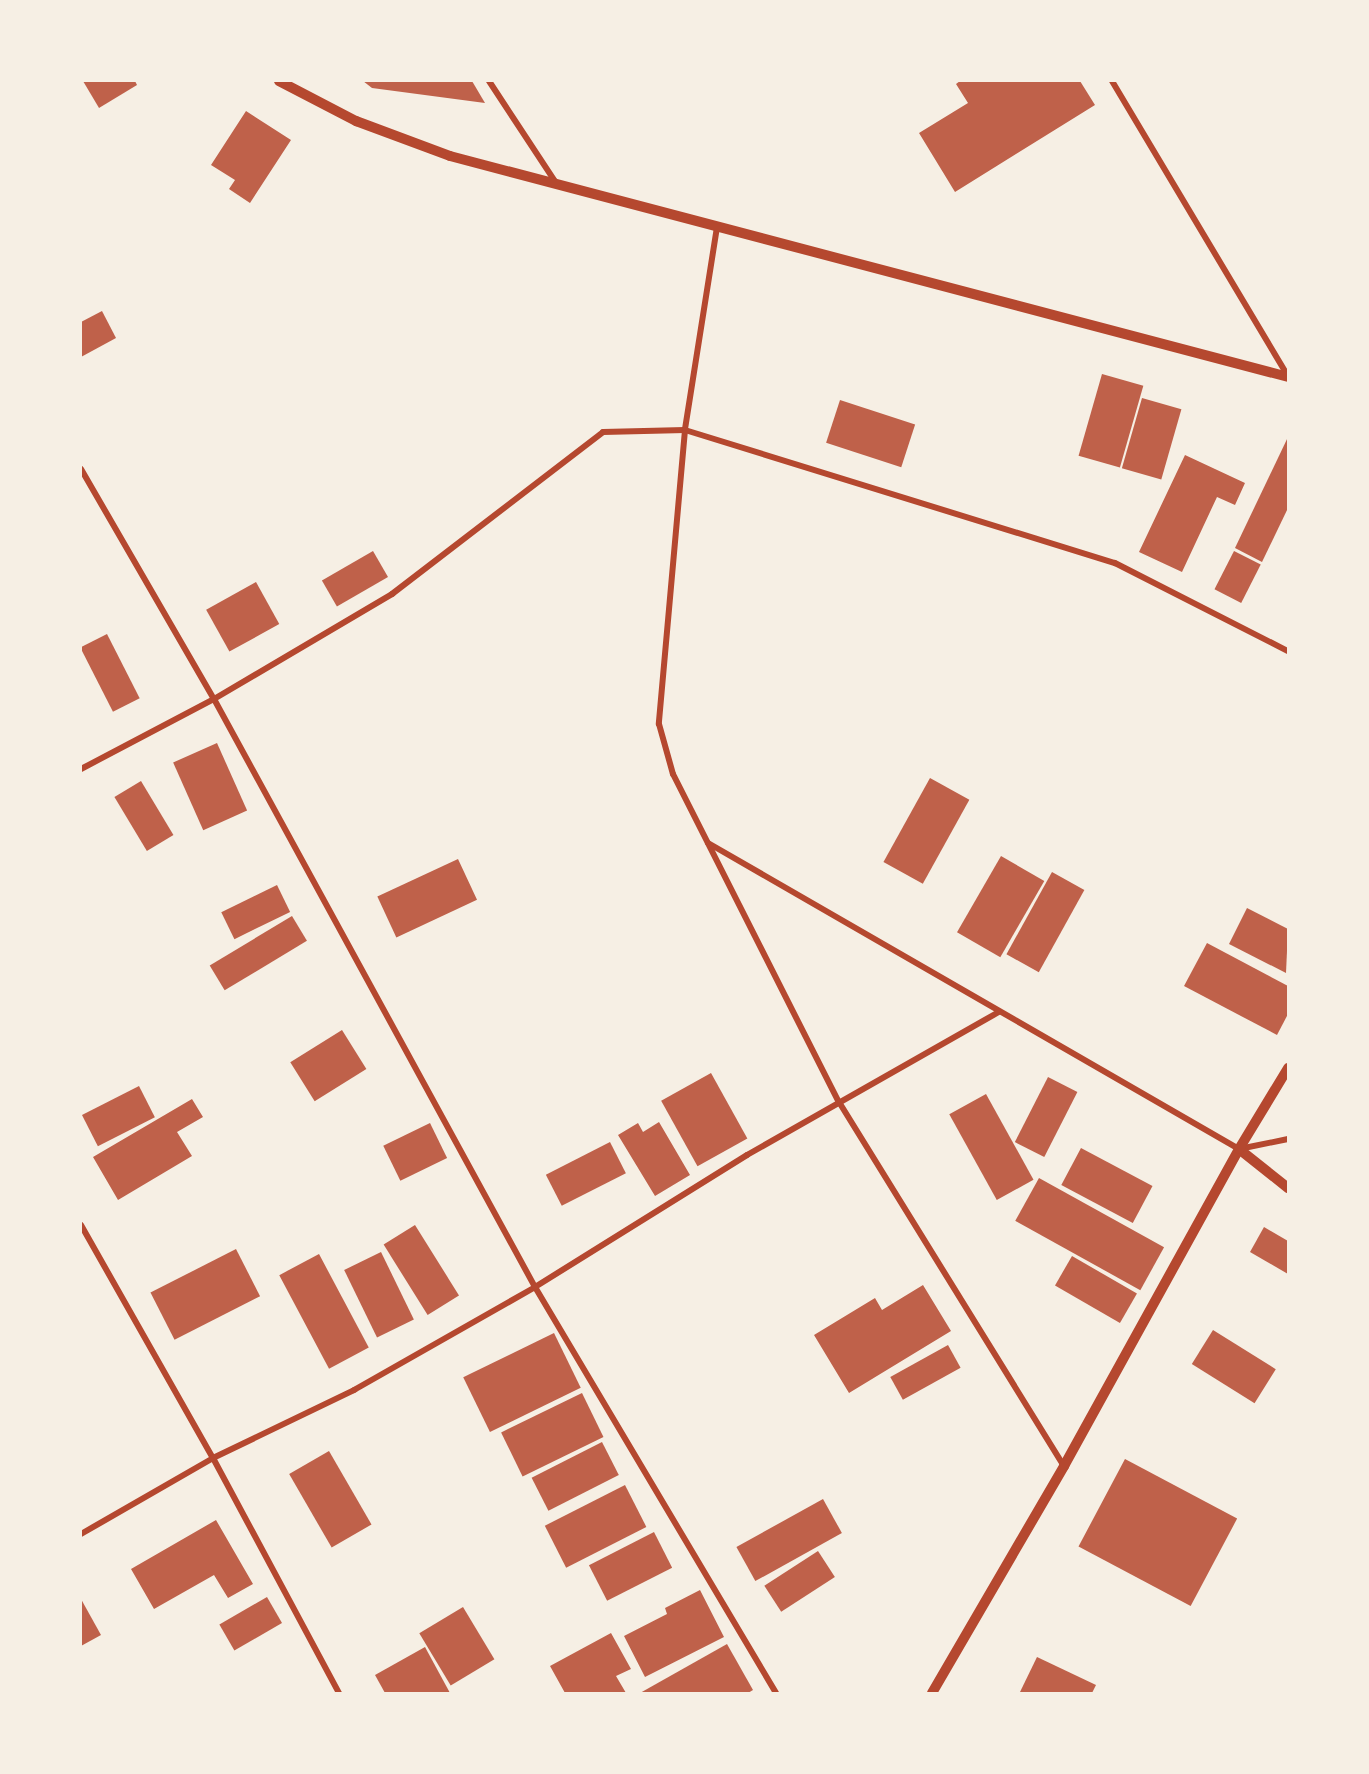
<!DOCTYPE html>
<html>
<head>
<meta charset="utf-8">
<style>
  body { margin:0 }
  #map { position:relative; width:1369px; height:1774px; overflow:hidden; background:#f6efe4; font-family:Roboto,sans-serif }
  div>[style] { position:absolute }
  .building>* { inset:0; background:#bf614a; transform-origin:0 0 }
  .minor>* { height:6px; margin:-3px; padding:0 3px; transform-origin:3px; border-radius:3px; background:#b5482f }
  .tertiary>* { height:10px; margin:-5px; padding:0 5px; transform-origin:5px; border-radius:5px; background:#b5482f }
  span { translate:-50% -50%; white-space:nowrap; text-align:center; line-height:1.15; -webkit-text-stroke:6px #f6efe4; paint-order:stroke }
  .frame { position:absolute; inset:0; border:82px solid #f6efe4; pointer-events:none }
</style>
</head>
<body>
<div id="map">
  <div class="building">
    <div style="clip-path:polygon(83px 81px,135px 81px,137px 85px,99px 108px)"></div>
    <div style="clip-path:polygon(363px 81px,472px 81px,485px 103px,372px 88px)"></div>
    <div style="clip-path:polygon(960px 81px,1080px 81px,1095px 105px,955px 192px,919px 133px,968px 103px,956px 84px)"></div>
    <div style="clip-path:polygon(246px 111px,291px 140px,250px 203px,229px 189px,235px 180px,211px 165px)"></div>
    <div style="clip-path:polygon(102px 311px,116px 338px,81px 357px,81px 322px)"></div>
    <div style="left:1102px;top:374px;width:43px;height:85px;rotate:16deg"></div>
    <div style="left:1142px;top:398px;width:41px;height:73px;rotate:16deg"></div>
    <div style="left:840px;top:400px;width:79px;height:45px;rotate:18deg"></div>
    <div style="clip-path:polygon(1288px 437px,1288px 508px,1262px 562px,1235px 548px)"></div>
    <div style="clip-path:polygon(1185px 455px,1245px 483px,1235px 505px,1217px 497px,1182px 572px,1139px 552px)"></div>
    <div style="left:373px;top:551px;width:30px;height:59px;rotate:60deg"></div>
    <div style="left:1234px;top:551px;width:30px;height:43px;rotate:27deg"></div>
    <div style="left:256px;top:582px;width:48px;height:57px;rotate:61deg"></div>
    <div style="left:107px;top:634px;width:72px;height:30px;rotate:63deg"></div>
    <div style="left:217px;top:743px;width:74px;height:48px;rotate:66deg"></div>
    <div style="left:930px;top:778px;width:45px;height:96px;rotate:29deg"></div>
    <div style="left:141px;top:781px;width:63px;height:31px;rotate:59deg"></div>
    <div style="left:1001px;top:856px;width:50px;height:88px;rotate:30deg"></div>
    <div style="left:458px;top:859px;width:45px;height:89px;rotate:65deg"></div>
    <div style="left:1052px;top:872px;width:37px;height:94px;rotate:29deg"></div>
    <div style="left:277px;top:885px;width:30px;height:62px;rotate:64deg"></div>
    <div style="clip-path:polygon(1247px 908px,1288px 929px,1286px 973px,1229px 944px)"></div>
    <div style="left:292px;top:916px;width:29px;height:96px;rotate:59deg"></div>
    <div style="clip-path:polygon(1207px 943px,1288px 986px,1288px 1014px,1277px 1035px,1184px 986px)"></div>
    <div style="left:342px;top:1030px;width:46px;height:61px;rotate:58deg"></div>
    <div style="left:711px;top:1073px;width:75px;height:57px;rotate:61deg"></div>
    <div style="left:1048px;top:1077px;width:33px;height:73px;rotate:27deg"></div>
    <div style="left:139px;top:1086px;width:35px;height:64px;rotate:63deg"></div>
    <div style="left:986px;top:1094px;width:98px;height:42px;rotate:61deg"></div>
    <div style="clip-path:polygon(192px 1099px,203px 1117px,177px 1132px,192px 1156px,118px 1200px,93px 1157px)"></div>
    <div style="clip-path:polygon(659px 1122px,690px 1175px,655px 1196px,618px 1135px,638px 1123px,643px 1132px)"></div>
    <div style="left:430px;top:1123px;width:39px;height:52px;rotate:64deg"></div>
    <div style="left:610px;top:1142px;width:35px;height:72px;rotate:63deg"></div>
    <div style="left:1081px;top:1148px;width:81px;height:42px;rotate:28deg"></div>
    <div style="left:1039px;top:1178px;width:143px;height:49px;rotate:29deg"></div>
    <div style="left:415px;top:1225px;width:83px;height:37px;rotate:58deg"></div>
    <div style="clip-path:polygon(1264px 1227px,1288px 1241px,1288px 1274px,1250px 1252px)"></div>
    <div style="left:236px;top:1249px;width:53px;height:96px;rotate:63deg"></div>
    <div style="left:381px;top:1252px;width:75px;height:41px;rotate:64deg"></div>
    <div style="left:319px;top:1254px;width:106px;height:45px;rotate:62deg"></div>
    <div style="left:1072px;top:1256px;width:75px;height:34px;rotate:30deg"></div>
    <div style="clip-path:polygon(923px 1285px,951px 1331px,849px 1393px,814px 1335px,875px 1298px,882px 1310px)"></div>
    <div style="left:1213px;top:1330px;width:74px;height:40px;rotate:32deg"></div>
    <div style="left:554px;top:1333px;width:61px;height:101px;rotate:64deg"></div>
    <div style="left:948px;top:1345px;width:26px;height:66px;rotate:61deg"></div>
    <div style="left:582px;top:1393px;width:49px;height:90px;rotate:64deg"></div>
    <div style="left:602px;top:1442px;width:37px;height:79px;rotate:63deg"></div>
    <div style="left:329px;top:1451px;width:85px;height:46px;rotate:60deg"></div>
    <div style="left:1125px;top:1459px;width:127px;height:99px;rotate:28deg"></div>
    <div style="left:625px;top:1485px;width:47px;height:90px;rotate:63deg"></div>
    <div style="left:823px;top:1499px;width:39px;height:99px;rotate:61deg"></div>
    <div style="clip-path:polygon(216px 1520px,253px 1584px,228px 1598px,214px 1575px,154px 1609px,131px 1569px)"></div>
    <div style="left:654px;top:1532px;width:40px;height:73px;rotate:63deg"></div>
    <div style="left:818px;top:1551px;width:31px;height:64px;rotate:57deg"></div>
    <div style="clip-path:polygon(700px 1590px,724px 1637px,645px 1677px,624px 1636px,667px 1614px,665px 1608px)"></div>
    <div style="left:267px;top:1597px;width:30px;height:55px;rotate:60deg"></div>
    <div style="clip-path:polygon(81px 1599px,101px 1635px,81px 1646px)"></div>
    <div style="left:463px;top:1607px;width:61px;height:51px;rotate:59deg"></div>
    <div style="clip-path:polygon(611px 1633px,631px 1669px,616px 1676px,626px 1693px,565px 1693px,550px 1666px)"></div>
    <div style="clip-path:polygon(727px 1644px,753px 1690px,748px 1693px,640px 1693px)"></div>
    <div style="clip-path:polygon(425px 1647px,450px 1693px,385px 1693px,375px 1675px)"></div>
    <div style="clip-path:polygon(1037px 1657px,1096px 1685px,1092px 1693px,1020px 1692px)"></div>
  </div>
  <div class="minor">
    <div style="left:489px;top:81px;width:122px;rotate:56.7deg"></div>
    <div style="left:1112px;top:81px;width:344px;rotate:59.2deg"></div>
    <div style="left:717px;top:227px;width:206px;rotate:99deg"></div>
    <div style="left:685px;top:430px;width:295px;rotate:95.1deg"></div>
    <div style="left:659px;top:724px;width:52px;rotate:74.4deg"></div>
    <div style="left:673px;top:774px;width:368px;rotate:63.2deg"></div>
    <div style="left:839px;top:1102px;width:428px;rotate:58.3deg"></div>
    <div style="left:81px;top:469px;width:266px;rotate:60deg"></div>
    <div style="left:214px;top:699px;width:670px;rotate:61.37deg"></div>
    <div style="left:535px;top:1287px;width:472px;rotate:59.3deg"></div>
    <div style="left:81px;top:769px;width:150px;rotate:-27.8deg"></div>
    <div style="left:214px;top:699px;width:207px;rotate:-30.5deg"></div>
    <div style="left:392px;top:594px;width:266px;rotate:-37.5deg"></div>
    <div style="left:603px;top:432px;width:82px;rotate:-1.4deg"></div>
    <div style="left:685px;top:430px;width:450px;rotate:17.2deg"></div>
    <div style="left:1115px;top:563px;width:194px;rotate:27deg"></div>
    <div style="left:708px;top:843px;width:613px;rotate:29.95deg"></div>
    <div style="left:1239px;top:1149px;width:50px;rotate:-11.5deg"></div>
    <div style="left:81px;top:1225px;width:268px;rotate:60.5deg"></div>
    <div style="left:213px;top:1458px;width:267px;rotate:61.8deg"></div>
    <div style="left:81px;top:1534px;width:152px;rotate:-29.9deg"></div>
    <div style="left:213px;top:1458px;width:157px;rotate:-25.7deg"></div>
    <div style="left:354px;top:1390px;width:208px;rotate:-29.6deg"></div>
    <div style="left:535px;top:1287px;width:250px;rotate:-31.9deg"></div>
    <div style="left:747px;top:1155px;width:290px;rotate:-29.6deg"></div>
  </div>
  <div class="tertiary">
    <div style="left:279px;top:81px;width:87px;rotate:27.5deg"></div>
    <div style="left:356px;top:121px;width:100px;rotate:20.4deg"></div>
    <div style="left:450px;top:156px;width:867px;rotate:14.77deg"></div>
    <div style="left:1239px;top:1149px;width:63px;rotate:38.5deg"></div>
    <div style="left:932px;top:1693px;width:263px;rotate:-59.8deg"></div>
    <div style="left:1064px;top:1466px;width:362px;rotate:-61.1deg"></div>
    <div style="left:1239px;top:1149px;width:95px;rotate:-58.8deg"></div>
  </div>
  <div class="frame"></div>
</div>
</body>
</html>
